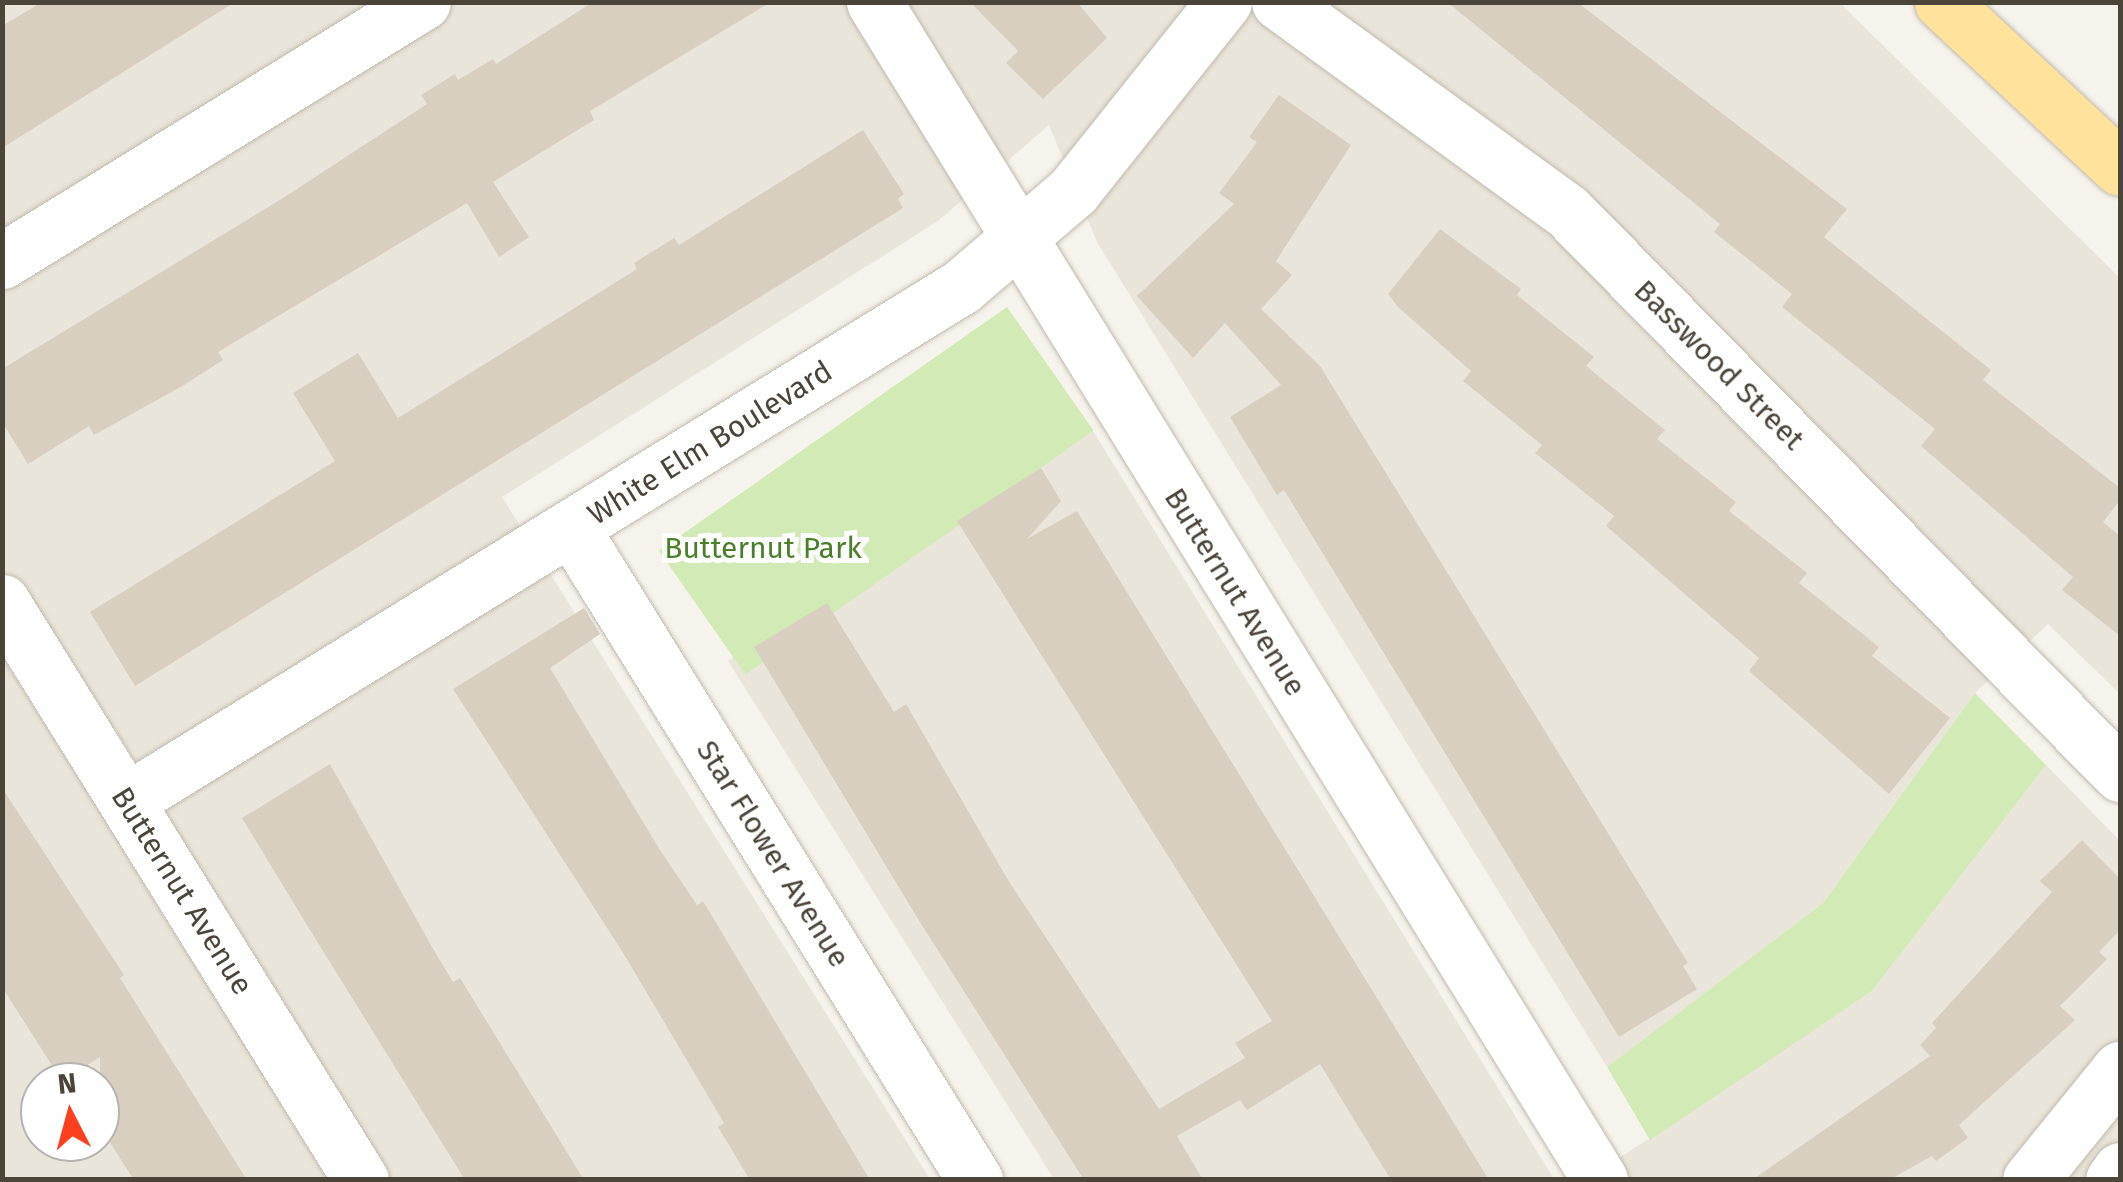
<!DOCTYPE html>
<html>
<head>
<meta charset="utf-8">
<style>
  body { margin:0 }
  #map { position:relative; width:2123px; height:1182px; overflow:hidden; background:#f6f3ec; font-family:"Fira Sans",sans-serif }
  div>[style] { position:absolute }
  .residential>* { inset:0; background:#eae5da }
  .green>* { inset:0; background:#d2eab5; transform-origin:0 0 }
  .building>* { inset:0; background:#d8cfc1 }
  .roads { filter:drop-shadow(0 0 2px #c2bbae) drop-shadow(0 0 2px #c2bbae) }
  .minor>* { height:55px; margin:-27.5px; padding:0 27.5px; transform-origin:27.5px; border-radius:27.5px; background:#fff }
  .major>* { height:55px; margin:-27.5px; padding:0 27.5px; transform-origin:27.5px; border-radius:27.5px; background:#ffe39c }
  span { translate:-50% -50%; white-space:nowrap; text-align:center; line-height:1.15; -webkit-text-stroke:10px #fff; paint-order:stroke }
  .street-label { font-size:30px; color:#4b4439 }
  .park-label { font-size:30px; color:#4a7f2a }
  .frame { position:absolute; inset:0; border:5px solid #4b4439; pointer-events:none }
  .north { position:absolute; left:20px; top:1062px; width:100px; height:100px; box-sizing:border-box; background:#fff; border:2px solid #b7b4b0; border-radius:50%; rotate:354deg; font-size:28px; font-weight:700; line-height:40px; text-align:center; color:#4b4439 }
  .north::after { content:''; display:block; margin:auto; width:35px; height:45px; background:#fc3f1d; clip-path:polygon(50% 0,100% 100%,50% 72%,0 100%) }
</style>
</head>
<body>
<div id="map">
  <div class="residential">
    <div style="clip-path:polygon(evenodd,2px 3px,1840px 3px,2120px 278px,2120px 694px,2048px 624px,1975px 693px,1823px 903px,1607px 1067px,1097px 242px,1049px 125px,938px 221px,502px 497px,930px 1179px,3px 1179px,2px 3px,40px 1082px,100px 1082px,100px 1142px,40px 1142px,40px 1082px)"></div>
    <div style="clip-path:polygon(1093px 431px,1554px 1179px,1054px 1179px,728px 661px)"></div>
    <div style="clip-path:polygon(2046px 765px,2120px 841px,2120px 1179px,1586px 1180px,1872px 991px)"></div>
  </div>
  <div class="green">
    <div style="left:1007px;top:307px;width:151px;height:425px;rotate:55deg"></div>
    <div style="clip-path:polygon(1975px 693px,2046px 765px,1872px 991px,1650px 1140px,1607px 1067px,1823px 903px)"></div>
  </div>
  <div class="building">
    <div style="clip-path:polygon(42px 2px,235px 2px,2px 148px,2px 26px)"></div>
    <div style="clip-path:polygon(593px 2px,771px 2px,590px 111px,594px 120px,493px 182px,529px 237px,499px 257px,467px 203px,218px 352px,223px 360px,184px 385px,94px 435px,89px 426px,28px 464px,2px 422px,2px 369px,283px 198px,427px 104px,421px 95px,455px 74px,458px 80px,493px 59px,496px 64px)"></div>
    <div style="clip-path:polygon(970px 2px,1077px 2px,1107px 38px,1043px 99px,1006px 63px,1018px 51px)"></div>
    <div style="clip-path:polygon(1447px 2px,1577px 2px,1847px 209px,1824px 237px,1991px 370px,1983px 380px,2120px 488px,2120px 500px,2103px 522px,2120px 536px,2120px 636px,2062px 590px,2073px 577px,1921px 446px,1935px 429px,1782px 307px,1792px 294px,1714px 232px,1720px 224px)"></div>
    <div style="clip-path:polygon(1279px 95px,1351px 145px,1276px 261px,1292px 275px,1261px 309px,1320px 366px,1688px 963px,1683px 966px,1697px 989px,1619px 1037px,1284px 490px,1277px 495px,1230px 417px,1281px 385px,1225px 323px,1193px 358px,1137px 296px,1234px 204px,1219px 193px,1257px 142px,1249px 137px)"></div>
    <div style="clip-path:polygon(863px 130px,904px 194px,898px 199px,903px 208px,135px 686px,90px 612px,335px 461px,293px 393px,358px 353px,398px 418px,637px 269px,634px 263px,674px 238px,679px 245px)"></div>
    <div style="clip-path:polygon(1440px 229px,1521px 289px,1517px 295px,1594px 357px,1586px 366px,1665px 430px,1657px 439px,1736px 502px,1729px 511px,1807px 573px,1799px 583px,1879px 647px,1872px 656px,1950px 718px,1889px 794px,1749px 671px,1759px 658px,1606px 526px,1614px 516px,1535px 453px,1542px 445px,1463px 381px,1471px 371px,1398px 307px,1388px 294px)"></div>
    <div style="clip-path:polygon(1041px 468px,1061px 501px,1027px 539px,1077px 511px,1489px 1180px,1391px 1180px,1320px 1064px,1247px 1110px,1240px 1100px,1177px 1136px,1203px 1180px,1084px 1180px,918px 919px,754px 647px,827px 603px,894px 712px,906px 704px,1008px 880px,1159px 1109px,1245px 1058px,1235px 1043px,1272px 1021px,957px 521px)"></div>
    <div style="clip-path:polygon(584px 608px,600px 634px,550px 668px,660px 850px,697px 905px,703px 901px,870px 1180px,750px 1180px,718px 1127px,724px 1123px,622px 951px,453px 689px)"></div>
    <div style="clip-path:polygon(330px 764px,432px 947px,453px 982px,460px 978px,584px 1180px,465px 1180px,310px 930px,242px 818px)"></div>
    <div style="clip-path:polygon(2px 788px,124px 975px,120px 978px,247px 1180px,134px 1180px,100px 1127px,100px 1057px,62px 1081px,2px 987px)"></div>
    <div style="clip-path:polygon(2082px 840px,2120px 879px,2120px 930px,2099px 952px,2107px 959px,2060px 1006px,2075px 1020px,1959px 1125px,1968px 1138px,1936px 1161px,1932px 1156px,1889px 1180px,1752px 1180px,1930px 1056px,1920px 1045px,1936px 1028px,1932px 1023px,2052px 892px,2040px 881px)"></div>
  </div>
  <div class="roads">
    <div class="minor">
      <div style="left:874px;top:2px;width:1384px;rotate:58.35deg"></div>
      <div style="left:1279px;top:2px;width:357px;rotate:36deg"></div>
      <div style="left:1568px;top:212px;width:788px;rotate:45.51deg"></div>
      <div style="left:2px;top:261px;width:494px;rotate:-31.6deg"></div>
      <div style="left:572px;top:529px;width:766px;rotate:58.24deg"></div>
      <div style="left:2px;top:602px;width:680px;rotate:58.16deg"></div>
      <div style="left:126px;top:801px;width:981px;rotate:-31.62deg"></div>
      <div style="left:961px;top:287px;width:148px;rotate:-40.6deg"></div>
      <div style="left:1073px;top:191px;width:242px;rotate:-51.4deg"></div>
      <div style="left:2030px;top:1180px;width:143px;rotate:-51deg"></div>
      <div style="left:2113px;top:1180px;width:12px;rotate:-55deg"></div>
    </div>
    <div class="major">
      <div style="left:1942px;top:2px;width:243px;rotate:43deg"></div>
    </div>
  </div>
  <div class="street-label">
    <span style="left:1719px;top:365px;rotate:45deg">Basswood Street</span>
    <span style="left:710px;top:443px;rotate:-32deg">White Elm Boulevard</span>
    <span style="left:1235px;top:592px;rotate:58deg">Butternut Avenue</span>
    <span style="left:773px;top:854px;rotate:58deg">Star Flower Avenue</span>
    <span style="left:182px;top:891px;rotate:58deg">Butternut Avenue</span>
  </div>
  <div class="park-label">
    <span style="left:763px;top:548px">Butternut Park</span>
  </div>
  <div class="frame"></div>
  <div class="north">N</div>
</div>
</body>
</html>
